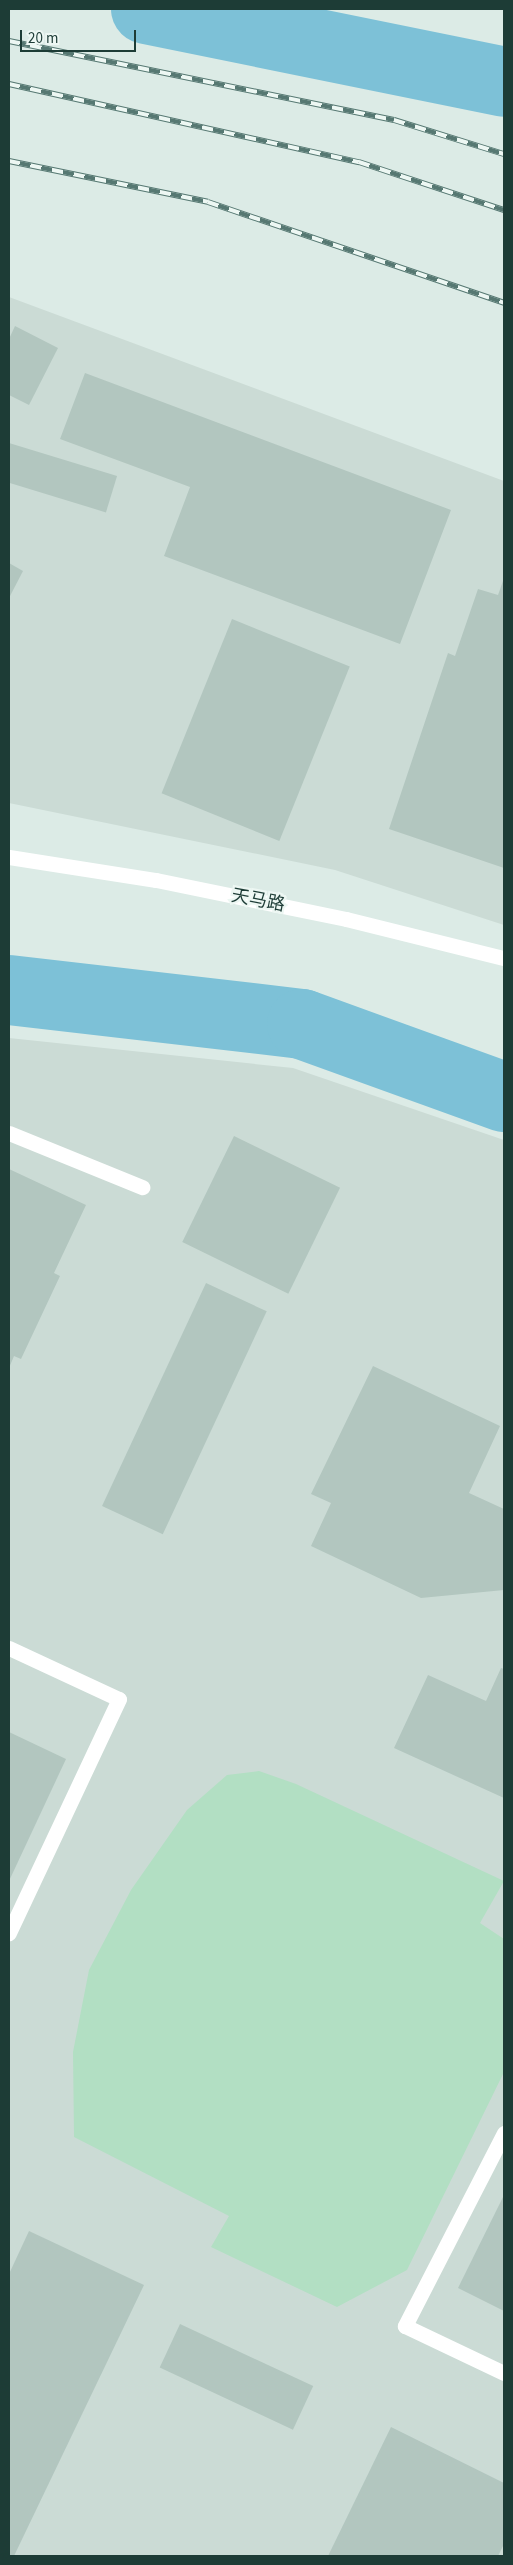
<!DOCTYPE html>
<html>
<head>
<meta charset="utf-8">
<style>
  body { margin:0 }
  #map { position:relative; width:513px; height:2565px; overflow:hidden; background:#dcebe6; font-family:"Source Sans 3","Noto Sans SC",sans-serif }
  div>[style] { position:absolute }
  .built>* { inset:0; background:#cbdbd5 }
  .green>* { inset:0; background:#b2dfc3 }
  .river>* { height:70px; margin:-35px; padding:0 35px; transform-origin:35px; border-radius:35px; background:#7dc1d7 }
  .building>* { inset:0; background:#b2c6bf; transform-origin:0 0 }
  .service>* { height:15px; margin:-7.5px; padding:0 7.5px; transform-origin:7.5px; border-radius:7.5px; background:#fff }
  .tertiary>* { height:15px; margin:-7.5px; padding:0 7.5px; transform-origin:7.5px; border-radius:7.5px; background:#fff }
  .rail>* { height:5.5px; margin-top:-2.75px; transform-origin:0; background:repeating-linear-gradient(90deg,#edf7f3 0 11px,#567872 0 22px); box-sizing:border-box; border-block:1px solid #567872 }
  span { translate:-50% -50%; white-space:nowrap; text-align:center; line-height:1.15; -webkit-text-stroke:4.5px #edf7f3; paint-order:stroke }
  .street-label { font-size:18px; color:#1d3c36 }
  .frame { position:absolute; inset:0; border:10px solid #1d3c36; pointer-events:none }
  .scale { position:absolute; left:20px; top:30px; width:116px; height:22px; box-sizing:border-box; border:2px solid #1d3c36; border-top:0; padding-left:6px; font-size:15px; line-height:18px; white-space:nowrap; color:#1d3c36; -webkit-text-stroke:4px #edf7f3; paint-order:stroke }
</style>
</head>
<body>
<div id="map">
  <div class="built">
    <div style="clip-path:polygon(9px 297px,504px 481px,504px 925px,335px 870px,9px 803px)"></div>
    <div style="clip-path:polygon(9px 1038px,293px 1068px,504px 1140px,504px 2556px,9px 2556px)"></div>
  </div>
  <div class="green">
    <div style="clip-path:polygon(259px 1771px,296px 1784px,504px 1881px,480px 1923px,504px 1939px,504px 2072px,407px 2270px,337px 2307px,211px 2247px,229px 2216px,74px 2137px,73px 2052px,89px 1970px,131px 1890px,187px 1810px,227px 1775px)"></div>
  </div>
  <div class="river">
    <div style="left:146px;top:9px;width:365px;rotate:11.5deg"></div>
    <div style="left:9px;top:990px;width:295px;rotate:6.6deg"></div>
    <div style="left:302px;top:1024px;width:215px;rotate:19.9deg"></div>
  </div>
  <div class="building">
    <div style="clip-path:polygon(15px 326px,58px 348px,29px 405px,9px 395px,9px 339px)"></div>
    <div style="clip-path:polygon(85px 373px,451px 510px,400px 644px,164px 556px,190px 487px,60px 439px)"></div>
    <div style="left:9px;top:443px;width:113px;height:38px;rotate:17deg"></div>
    <div style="clip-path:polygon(9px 563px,23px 571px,9px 598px)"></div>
    <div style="clip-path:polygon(504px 578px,504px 868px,389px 829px,448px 653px,455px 656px,478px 589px,498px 595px)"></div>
    <div style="left:232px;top:619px;width:127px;height:188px;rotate:22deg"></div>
    <div style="left:234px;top:1136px;width:118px;height:118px;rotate:26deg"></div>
    <div style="clip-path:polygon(9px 1169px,86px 1205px,54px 1273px,60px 1276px,21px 1359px,14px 1356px,9px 1368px)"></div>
    <div style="left:206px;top:1283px;width:67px;height:246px;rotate:25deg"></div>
    <div style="clip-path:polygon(373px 1366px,500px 1426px,469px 1493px,504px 1509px,504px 1590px,421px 1598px,311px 1546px,331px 1503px,311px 1494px)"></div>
    <div style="clip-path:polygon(501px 1668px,504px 1669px,504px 1798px,394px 1748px,428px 1675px,486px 1701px)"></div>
    <div style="clip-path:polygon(9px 1732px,66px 1759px,9px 1881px)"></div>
    <div style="clip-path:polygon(504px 2195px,504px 2311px,458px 2288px)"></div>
    <div style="clip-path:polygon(29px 2231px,144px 2285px,14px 2556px,9px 2556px,9px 2274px)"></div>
    <div style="left:180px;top:2324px;width:147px;height:48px;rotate:25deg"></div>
    <div style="clip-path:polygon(391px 2427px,504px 2483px,504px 2544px,498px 2556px,328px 2556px)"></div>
  </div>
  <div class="service">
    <div style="left:9px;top:1133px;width:144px;rotate:22.1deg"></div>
    <div style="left:9px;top:1648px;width:121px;rotate:24.9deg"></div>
    <div style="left:119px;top:1699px;width:259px;rotate:115.2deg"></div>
    <div style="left:504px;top:2133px;width:217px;rotate:117.2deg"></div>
    <div style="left:405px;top:2326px;width:110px;rotate:25.4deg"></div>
  </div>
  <div class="tertiary">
    <div style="left:9px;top:857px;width:149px;rotate:8.9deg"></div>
    <div style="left:156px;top:880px;width:194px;rotate:11.6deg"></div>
    <div style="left:346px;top:919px;width:163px;rotate:13.9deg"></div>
  </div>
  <div class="rail">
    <div style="left:9px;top:41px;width:393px;rotate:11.6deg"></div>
    <div style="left:394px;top:120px;width:115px;rotate:17.2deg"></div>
    <div style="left:9px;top:84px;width:359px;rotate:12.6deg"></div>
    <div style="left:359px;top:162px;width:153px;rotate:18.3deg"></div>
    <div style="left:9px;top:161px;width:203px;rotate:11.6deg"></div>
    <div style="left:208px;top:202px;width:313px;rotate:18.8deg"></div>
  </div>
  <div class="street-label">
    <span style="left:258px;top:901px;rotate:11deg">天马路</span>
  </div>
  <div class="frame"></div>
  <div class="scale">20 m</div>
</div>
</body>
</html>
